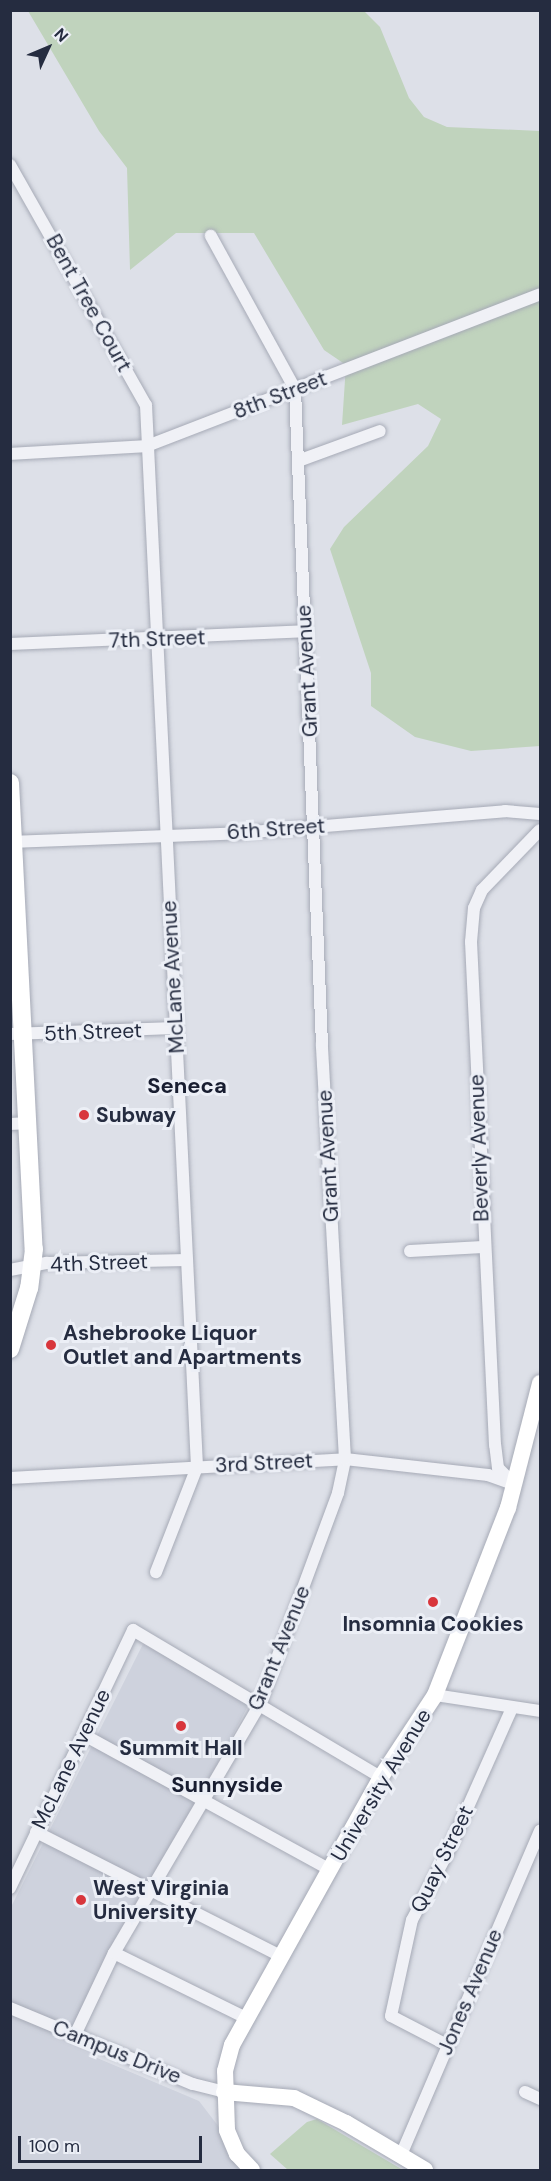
<!DOCTYPE html>
<html>
<head>
<meta charset="utf-8">
<style>
  body { margin:0 }
  #map { position:relative; width:551px; height:2181px; overflow:hidden; background:#dde0e8; font-family:"DM Sans",sans-serif }
  div>[style] { position:absolute }
  .built>* { inset:0; background:#ced2dd }
  .green>* { inset:0; background:#c0d3bd }
  .roads { filter:drop-shadow(0 0 2px #a6aab6) drop-shadow(0 0 2px #a6aab6) }
  .street>* { height:12px; margin:-6px; padding:0 6px; transform-origin:6px; border-radius:6px; background:#f0f1f6 }
  .secondary>* { height:16px; margin:-8px; padding:0 8px; transform-origin:8px; border-radius:8px; background:#fff }
  .primary>* { height:18px; margin:-9px; padding:0 9px; transform-origin:9px; border-radius:9px; background:#fff }
  .dots>* { width:16px; height:16px; translate:-50% -50%; box-sizing:border-box; border:3px solid #eceff6; border-radius:50% }
  span { translate:-50% -50%; white-space:nowrap; text-align:center; line-height:1.15; -webkit-text-stroke:6px #eceff6; paint-order:stroke }
  .street-label { font-size:21px; color:#252c40 }
  .poi-label { font-size:21px; color:#252c40; font-weight:700 }
  .left { translate:0 -50%; text-align:left }
  .neighbourhood-label { font-size:22px; color:#181d30; font-weight:700 }
  .frame { position:absolute; inset:0; border:12px solid #252c40; pointer-events:none }
  .north { position:absolute; left:18px; top:18px; width:60px; height:60px; -webkit-text-stroke:4px #eceff6; paint-order:stroke; rotate:46deg; font-size:16px; font-weight:700; line-height:24px; text-align:center; color:#252c40 }
  .north::after { content:''; display:block; margin:auto; width:21px; height:27px; background:#252c40; clip-path:polygon(50% 0,100% 100%,50% 72%,0 100%) }
  .scale { position:absolute; left:18px; top:2136px; width:184px; height:27px; box-sizing:border-box; border:3px solid #252c40; border-top:0; padding-left:8px; font-size:18px; line-height:21px; white-space:nowrap; color:#252c40; -webkit-text-stroke:4px #eceff6; paint-order:stroke }
</style>
</head>
<body>
<div id="map">
  <div class="built">
    <div style="clip-path:polygon(143px 1644px,249px 1704px,75px 2035px,97px 2058px,199px 2101px,252px 2170px,11px 2170px,10px 1909px)"></div>
  </div>
  <div class="green">
    <div style="clip-path:polygon(28px 11px,364px 11px,380px 27px,409px 98px,424px 117px,447px 127px,540px 131px,540px 746px,471px 751px,415px 737px,371px 706px,371px 673px,330px 549px,344px 527px,428px 446px,441px 419px,418px 404px,342px 425px,346px 365px,324px 350px,254px 233px,176px 233px,130px 270px,127px 168px,99px 131px)"></div>
    <div style="clip-path:polygon(317px 2119px,364px 2147px,403px 2170px,288px 2170px,270px 2154px,307px 2122px)"></div>
  </div>
  <div class="roads">
    <div class="street">
      <div style="left:10px;top:165px;width:276px;rotate:60.5deg"></div>
      <div style="left:146px;top:405px;width:1063px;rotate:87.25deg"></div>
      <div style="left:197px;top:1467px;width:113px;rotate:111.3deg"></div>
      <div style="left:10px;top:454px;width:137px;rotate:-3.3deg"></div>
      <div style="left:147px;top:446px;width:421px;rotate:-21.1deg"></div>
      <div style="left:298px;top:461px;width:87px;rotate:-20.1deg"></div>
      <div style="left:10px;top:644px;width:294px;rotate:-2.5deg"></div>
      <div style="left:10px;top:842px;width:230px;rotate:-2.2deg"></div>
      <div style="left:240px;top:833px;width:266px;rotate:-4.7deg"></div>
      <div style="left:505px;top:811px;width:35px;rotate:5deg"></div>
      <div style="left:10px;top:1034px;width:165px;rotate:-2.1deg"></div>
      <div style="left:10px;top:1124px;width:19px;rotate:-3deg"></div>
      <div style="left:410px;top:1251px;width:73px;rotate:-3.1deg"></div>
      <div style="left:10px;top:1270px;width:38px;rotate:-11deg"></div>
      <div style="left:47px;top:1263px;width:140px;rotate:-1.2deg"></div>
      <div style="left:10px;top:1478px;width:336px;rotate:-3.2deg"></div>
      <div style="left:345px;top:1459px;width:144px;rotate:6.4deg"></div>
      <div style="left:488px;top:1475px;width:27px;rotate:20deg"></div>
      <div style="left:515px;top:1485px;width:24px;rotate:-135deg"></div>
      <div style="left:498px;top:1468px;width:23px;rotate:-97deg"></div>
      <div style="left:495px;top:1445px;width:504px;rotate:-92.73deg"></div>
      <div style="left:471px;top:942px;width:34px;rotate:-85deg"></div>
      <div style="left:474px;top:908px;width:20px;rotate:-66deg"></div>
      <div style="left:482px;top:890px;width:83px;rotate:-46deg"></div>
      <div style="left:435px;top:1695px;width:106px;rotate:8.7deg"></div>
      <div style="left:84px;top:1735px;width:279px;rotate:28.7deg"></div>
      <div style="left:36px;top:1832px;width:274px;rotate:26.9deg"></div>
      <div style="left:10px;top:1888px;width:286px;rotate:-64.5deg"></div>
      <div style="left:133px;top:1630px;width:288px;rotate:30.7deg"></div>
      <div style="left:114px;top:1953px;width:147px;rotate:26.2deg"></div>
      <div style="left:10px;top:2008px;width:198px;rotate:22.6deg"></div>
      <div style="left:193px;top:2084px;width:32px;rotate:14deg"></div>
      <div style="left:75px;top:2035px;width:91px;rotate:-64.6deg"></div>
      <div style="left:114px;top:1953px;width:289px;rotate:-59.6deg"></div>
      <div style="left:260px;top:1704px;width:225px;rotate:-69.7deg"></div>
      <div style="left:338px;top:1493px;width:35px;rotate:-78deg"></div>
      <div style="left:345px;top:1459px;width:415px;rotate:-93.2deg"></div>
      <div style="left:322px;top:1045px;width:657px;rotate:-92.36deg"></div>
      <div style="left:295px;top:389px;width:175px;rotate:-118.8deg"></div>
      <div style="left:447px;top:2045px;width:63px;rotate:-152.6deg"></div>
      <div style="left:391px;top:2016px;width:98px;rotate:-77.7deg"></div>
      <div style="left:412px;top:1920px;width:75px;rotate:-62.1deg"></div>
      <div style="left:447px;top:1854px;width:160px;rotate:-66deg"></div>
      <div style="left:525px;top:2092px;width:17px;rotate:25deg"></div>
      <div style="left:407px;top:2161px;width:8px;rotate:-135deg"></div>
      <div style="left:401px;top:2155px;width:353px;rotate:-66.8deg"></div>
    </div>
    <div class="secondary">
      <div style="left:224px;top:2092px;width:70px;rotate:4.9deg"></div>
      <div style="left:294px;top:2098px;width:58px;rotate:25.7deg"></div>
      <div style="left:346px;top:2123px;width:92px;rotate:30.7deg"></div>
      <div style="left:252px;top:2170px;width:22px;rotate:-133deg"></div>
      <div style="left:237px;top:2154px;width:26px;rotate:-113deg"></div>
      <div style="left:227px;top:2130px;width:59px;rotate:-91.9deg"></div>
      <div style="left:225px;top:2071px;width:27px;rotate:-75deg"></div>
      <div style="left:232px;top:2045px;width:307px;rotate:-60.9deg"></div>
      <div style="left:381px;top:1777px;width:98px;rotate:-56.6deg"></div>
      <div style="left:435px;top:1695px;width:201px;rotate:-68.7deg"></div>
      <div style="left:508px;top:1508px;width:129px;rotate:-75.6deg"></div>
    </div>
    <div class="primary">
      <div style="left:10px;top:783px;width:467px;rotate:87.1deg"></div>
      <div style="left:34px;top:1249px;width:39px;rotate:97deg"></div>
      <div style="left:29px;top:1288px;width:64px;rotate:107.3deg"></div>
    </div>
  </div>
  <div class="dots">
    <div style="left:84px;top:1115px;background:#d8363c"></div>
    <div style="left:51px;top:1345px;background:#d8363c"></div>
    <div style="left:433px;top:1602px;background:#d8363c"></div>
    <div style="left:181px;top:1726px;background:#d8363c"></div>
    <div style="left:81px;top:1900px;background:#d8363c"></div>
  </div>
  <div class="street-label">
    <span style="left:89px;top:303px;rotate:61deg">Bent Tree Court</span>
    <span style="left:280px;top:395px;rotate:-21deg">8th Street</span>
    <span style="left:157px;top:639px;rotate:-2deg">7th Street</span>
    <span style="left:307px;top:671px;rotate:-93deg">Grant Avenue</span>
    <span style="left:276px;top:829px;rotate:-4deg">6th Street</span>
    <span style="left:173px;top:977px;rotate:-93deg">McLane Avenue</span>
    <span style="left:93px;top:1032px;rotate:-2deg">5th Street</span>
    <span style="left:479px;top:1148px;rotate:-92deg">Beverly Avenue</span>
    <span style="left:328px;top:1156px;rotate:-93deg">Grant Avenue</span>
    <span style="left:99px;top:1263px;rotate:-2deg">4th Street</span>
    <span style="left:264px;top:1463px;rotate:-3deg">3rd Street</span>
    <span style="left:279px;top:1648px;rotate:-68deg">Grant Avenue</span>
    <span style="left:71px;top:1759px;rotate:-64deg">McLane Avenue</span>
    <span style="left:381px;top:1785px;rotate:-59deg">University Avenue</span>
    <span style="left:442px;top:1859px;rotate:-64deg">Quay Street</span>
    <span style="left:470px;top:1992px;rotate:-67deg">Jones Avenue</span>
    <span style="left:117px;top:2052px;rotate:22deg">Campus Drive</span>
  </div>
  <div class="poi-label">
    <span class="left" style="left:96px;top:1115px">Subway</span>
    <span class="left" style="left:63px;top:1345px">Ashebrooke Liquor<br>Outlet and Apartments</span>
    <span style="left:433px;top:1624px">Insomnia Cookies</span>
    <span style="left:181px;top:1748px">Summit Hall</span>
    <span class="left" style="left:93px;top:1900px">West Virginia<br>University</span>
  </div>
  <div class="neighbourhood-label">
    <span style="left:187px;top:1086px">Seneca</span>
    <span style="left:227px;top:1785px">Sunnyside</span>
  </div>
  <div class="frame"></div>
  <div class="north">N</div>
  <div class="scale">100 m</div>
</div>
</body>
</html>
